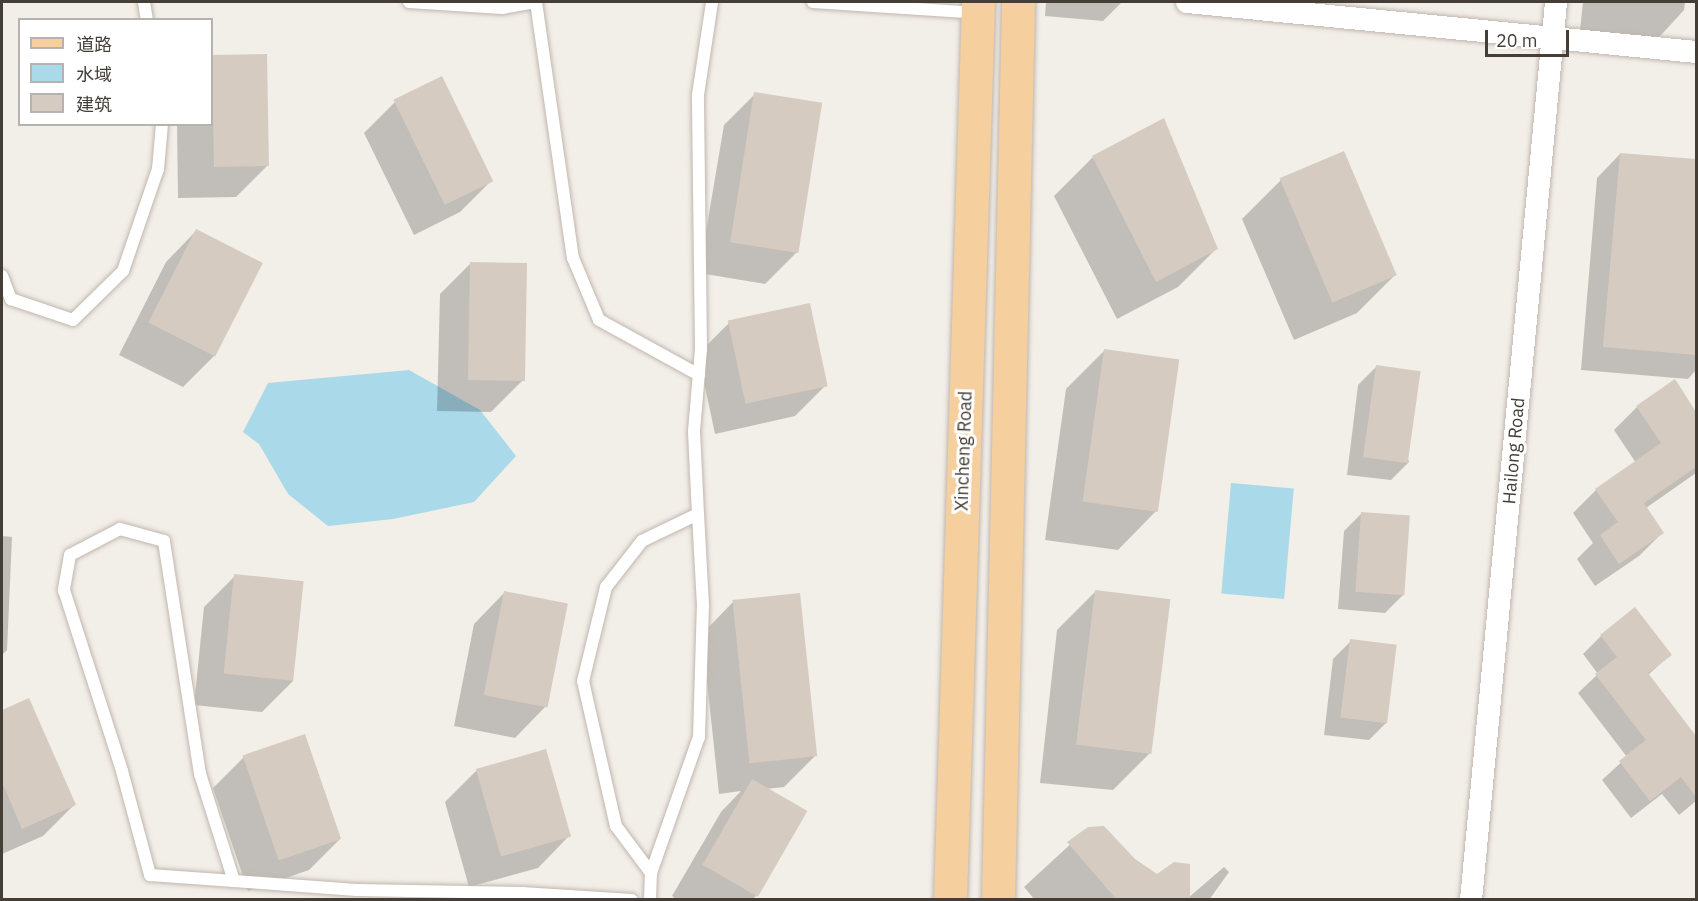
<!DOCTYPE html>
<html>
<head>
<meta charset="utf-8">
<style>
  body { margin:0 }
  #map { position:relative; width:1698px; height:901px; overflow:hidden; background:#f2eee8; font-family:"IBM Plex Sans","Noto Sans SC",sans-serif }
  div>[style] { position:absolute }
  .water>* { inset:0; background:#aad9ea; transform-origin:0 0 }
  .shadow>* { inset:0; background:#0003 }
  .building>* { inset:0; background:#d6cbc1; transform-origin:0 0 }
  .roads { filter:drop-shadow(0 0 2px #c0b7ae) drop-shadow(0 0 2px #c0b7ae) }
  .lane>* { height:12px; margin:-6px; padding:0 6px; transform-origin:6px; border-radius:6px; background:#fff }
  .street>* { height:22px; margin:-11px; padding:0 11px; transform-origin:11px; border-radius:11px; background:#fff }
  .primary>* { height:33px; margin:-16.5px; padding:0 16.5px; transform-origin:16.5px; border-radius:16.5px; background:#f5d09e }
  span { translate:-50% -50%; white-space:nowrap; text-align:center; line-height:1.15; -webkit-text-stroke:6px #fff; paint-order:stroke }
  .street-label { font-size:18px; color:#453e37 }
  .frame { position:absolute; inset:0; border:3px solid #453e37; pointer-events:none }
  .legend { position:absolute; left:18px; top:18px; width:195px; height:108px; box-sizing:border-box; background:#fff; border:2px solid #b5b2af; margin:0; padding:8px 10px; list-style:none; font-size:18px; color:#453e37 }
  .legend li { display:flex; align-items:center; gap:12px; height:30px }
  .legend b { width:30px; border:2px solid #b5b2af }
  .scale { position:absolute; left:1485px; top:30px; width:84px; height:27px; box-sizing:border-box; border:3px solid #453e37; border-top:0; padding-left:8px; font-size:18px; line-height:21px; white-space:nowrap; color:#453e37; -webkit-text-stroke:4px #fff; paint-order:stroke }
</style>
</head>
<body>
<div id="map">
  <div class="water">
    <div style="clip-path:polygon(409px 370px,480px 410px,516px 456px,474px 502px,393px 519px,328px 526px,288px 494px,259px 444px,243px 432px,268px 383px)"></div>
    <div style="left:1231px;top:483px;width:63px;height:111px;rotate:5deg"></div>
  </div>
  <div class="shadow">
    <div style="clip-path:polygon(1046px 2px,1122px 2px,1103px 21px,1045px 16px)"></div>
    <div style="clip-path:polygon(1583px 2px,1685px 2px,1684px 10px,1651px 46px,1579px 40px)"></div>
    <div style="clip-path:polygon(265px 55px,268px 165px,236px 197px,178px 198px,177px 124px,212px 124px,212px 57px)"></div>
    <div style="clip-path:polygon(755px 94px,821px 104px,796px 253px,765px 284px,699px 273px,724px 125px)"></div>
    <div style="clip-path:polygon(395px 102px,492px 180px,460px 212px,414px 235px,364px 133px)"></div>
    <div style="clip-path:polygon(1620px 154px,1696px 161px,1696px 370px,1688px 379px,1581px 370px,1597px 178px)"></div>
    <div style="clip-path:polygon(1093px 157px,1216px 249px,1178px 287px,1117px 319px,1054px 196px)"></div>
    <div style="clip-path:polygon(1281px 180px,1395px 275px,1357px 313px,1294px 340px,1242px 219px)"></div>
    <div style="clip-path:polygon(197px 230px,214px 356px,183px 387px,119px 355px,166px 262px)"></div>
    <div style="clip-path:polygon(471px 263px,522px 381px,491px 412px,437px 411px,440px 294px)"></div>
    <div style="clip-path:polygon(729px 323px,826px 385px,795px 416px,715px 434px,698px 354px)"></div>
    <div style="clip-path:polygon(1104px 351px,1156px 511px,1118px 550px,1045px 540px,1066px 389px)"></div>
    <div style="clip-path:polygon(1376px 367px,1409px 462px,1391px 480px,1347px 475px,1358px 385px)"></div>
    <div style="clip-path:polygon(1675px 382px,1696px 414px,1696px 473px,1646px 508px,1662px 533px,1639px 556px,1595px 586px,1577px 559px,1593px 543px,1573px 513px,1596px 490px,1636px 463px,1614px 430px,1637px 407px)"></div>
    <div style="clip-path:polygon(1362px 513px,1403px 595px,1385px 613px,1338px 609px,1344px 531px)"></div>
    <div style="clip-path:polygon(2px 536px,12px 537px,7px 650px,2px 655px)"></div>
    <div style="clip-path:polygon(235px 576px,293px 681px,262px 712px,194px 705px,204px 607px)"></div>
    <div style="clip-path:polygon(505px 592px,546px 706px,515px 738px,454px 726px,474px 624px)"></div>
    <div style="clip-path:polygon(1095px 592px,1151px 752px,1113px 790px,1040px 783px,1057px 630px)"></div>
    <div style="clip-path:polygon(733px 602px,815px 756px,784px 787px,766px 789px,756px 896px,752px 900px,677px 900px,672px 896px,721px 812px,741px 791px,719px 794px,702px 634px)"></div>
    <div style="clip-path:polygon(1601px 636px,1670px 655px,1648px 675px,1696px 739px,1696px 801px,1679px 815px,1662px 794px,1631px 818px,1602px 780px,1627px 757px,1578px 693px,1598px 674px,1583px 654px)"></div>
    <div style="clip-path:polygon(1351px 641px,1387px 722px,1369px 740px,1324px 735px,1333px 659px)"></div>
    <div style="clip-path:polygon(28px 700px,74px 805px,43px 836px,2px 854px,2px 711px)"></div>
    <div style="clip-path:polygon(244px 757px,340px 839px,309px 870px,248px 891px,213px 788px)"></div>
    <div style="clip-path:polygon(476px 771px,569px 836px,538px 868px,469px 887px,445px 802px)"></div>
    <div style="clip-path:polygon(1088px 828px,1188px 898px,1224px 867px,1229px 872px,1209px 900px,1035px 900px,1024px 887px)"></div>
  </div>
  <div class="building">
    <div style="left:267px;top:54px;width:112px;height:55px;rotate:89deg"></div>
    <div style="left:442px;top:76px;width:117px;height:54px;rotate:64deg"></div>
    <div style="left:754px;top:92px;width:69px;height:152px;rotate:9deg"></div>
    <div style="clip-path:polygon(1164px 118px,1218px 249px,1156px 282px,1092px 156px)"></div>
    <div style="left:1344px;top:151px;width:135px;height:70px;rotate:67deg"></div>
    <div style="clip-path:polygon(1620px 153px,1696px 159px,1696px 355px,1603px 347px)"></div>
    <div style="left:196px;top:229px;width:75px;height:105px;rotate:27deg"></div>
    <div style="left:470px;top:262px;width:57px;height:118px;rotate:1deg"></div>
    <div style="left:810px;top:303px;width:85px;height:84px;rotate:78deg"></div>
    <div style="left:1104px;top:349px;width:76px;height:154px;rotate:8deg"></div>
    <div style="left:1376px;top:365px;width:45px;height:93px;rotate:8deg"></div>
    <div style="clip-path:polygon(1675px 379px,1696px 412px,1696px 467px,1644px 503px,1664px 533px,1619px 564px,1600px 535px,1618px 522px,1595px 489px,1661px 443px,1636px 406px)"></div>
    <div style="left:1361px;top:512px;width:49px;height:80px;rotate:4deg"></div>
    <div style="left:234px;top:574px;width:70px;height:100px;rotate:6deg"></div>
    <div style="left:1095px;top:590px;width:76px;height:156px;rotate:7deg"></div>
    <div style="left:504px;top:591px;width:65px;height:106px;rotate:11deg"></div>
    <div style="left:800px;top:593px;width:164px;height:68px;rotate:84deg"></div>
    <div style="clip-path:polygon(1635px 607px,1672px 655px,1648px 673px,1696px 736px,1696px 797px,1681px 777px,1650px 801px,1619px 761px,1646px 740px,1595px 674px,1617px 657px,1600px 635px)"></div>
    <div style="left:1350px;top:639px;width:47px;height:79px;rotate:7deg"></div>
    <div style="clip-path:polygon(29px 698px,76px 805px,22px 829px,2px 782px,2px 710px)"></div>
    <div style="left:305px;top:734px;width:111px;height:66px;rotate:71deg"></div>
    <div style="left:546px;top:749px;width:91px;height:73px;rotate:74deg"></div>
    <div style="left:752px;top:779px;width:64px;height:99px;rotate:30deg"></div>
    <div style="clip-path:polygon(1104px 826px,1135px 859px,1157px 874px,1174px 862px,1190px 864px,1190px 900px,1117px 900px,1067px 842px,1088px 827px)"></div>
  </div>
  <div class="roads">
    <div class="lane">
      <div style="left:144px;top:2px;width:18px;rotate:81deg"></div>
      <div style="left:409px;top:2px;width:93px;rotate:3.7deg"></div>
      <div style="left:502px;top:8px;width:35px;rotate:-10deg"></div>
      <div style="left:536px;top:2px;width:259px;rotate:81.8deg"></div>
      <div style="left:573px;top:258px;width:67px;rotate:67.2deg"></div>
      <div style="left:599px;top:320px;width:114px;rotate:28.8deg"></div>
      <div style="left:813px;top:2px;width:164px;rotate:3.8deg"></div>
      <div style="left:2px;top:276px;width:25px;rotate:69deg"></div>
      <div style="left:11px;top:299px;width:65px;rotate:18.7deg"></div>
      <div style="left:73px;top:320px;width:70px;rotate:-44.4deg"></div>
      <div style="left:123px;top:271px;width:108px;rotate:-71.1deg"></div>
      <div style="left:158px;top:169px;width:45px;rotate:-84.9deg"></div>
      <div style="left:698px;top:514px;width:62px;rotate:154.3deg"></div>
      <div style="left:642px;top:541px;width:58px;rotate:128deg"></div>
      <div style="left:606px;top:587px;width:97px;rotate:103.7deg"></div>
      <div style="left:583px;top:681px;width:149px;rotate:77.2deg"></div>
      <div style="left:616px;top:826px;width:59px;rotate:53.3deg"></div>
      <div style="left:651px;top:873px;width:144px;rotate:-70.6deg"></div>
      <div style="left:699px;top:737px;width:131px;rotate:-88.3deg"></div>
      <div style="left:703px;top:606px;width:92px;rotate:-93.1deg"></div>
      <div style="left:698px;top:514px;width:83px;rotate:-92.8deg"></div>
      <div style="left:694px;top:431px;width:82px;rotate:-85.1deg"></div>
      <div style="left:701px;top:349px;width:254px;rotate:-90.7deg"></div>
      <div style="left:698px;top:95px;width:94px;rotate:-81.4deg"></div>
      <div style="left:234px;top:881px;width:112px;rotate:-107.6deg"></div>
      <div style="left:200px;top:774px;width:236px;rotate:-98.8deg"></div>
      <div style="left:164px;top:541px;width:46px;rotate:-164.7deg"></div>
      <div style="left:120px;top:529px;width:56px;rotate:152.5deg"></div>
      <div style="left:70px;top:555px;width:36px;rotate:100deg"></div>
      <div style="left:64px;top:590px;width:190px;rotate:72.2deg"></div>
      <div style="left:122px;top:771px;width:108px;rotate:74.9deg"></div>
      <div style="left:150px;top:875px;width:84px;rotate:4.1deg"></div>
      <div style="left:234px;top:881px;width:123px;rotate:4.2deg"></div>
      <div style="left:357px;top:890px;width:165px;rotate:1deg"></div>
      <div style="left:522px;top:893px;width:110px;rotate:3.6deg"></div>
      <div style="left:650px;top:900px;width:27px;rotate:-88deg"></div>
    </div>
    <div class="street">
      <div style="left:1187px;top:2px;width:511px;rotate:5.61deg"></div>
      <div style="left:1471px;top:900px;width:902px;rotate:-84.59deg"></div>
    </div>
    <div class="primary">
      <div style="left:950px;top:900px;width:898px;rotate:-88.21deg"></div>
      <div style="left:998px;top:900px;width:898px;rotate:-88.72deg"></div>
    </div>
  </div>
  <div class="street-label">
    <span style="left:964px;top:451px;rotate:-88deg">Xincheng Road</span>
    <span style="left:1514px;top:451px;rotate:-85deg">Hailong Road</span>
  </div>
  <div class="frame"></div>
  <ul class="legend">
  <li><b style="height:8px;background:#f5d09e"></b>道路</li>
  <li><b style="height:16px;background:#aad9ea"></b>水域</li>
  <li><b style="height:16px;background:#d6cbc1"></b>建筑</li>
  </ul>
  <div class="scale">20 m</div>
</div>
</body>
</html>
